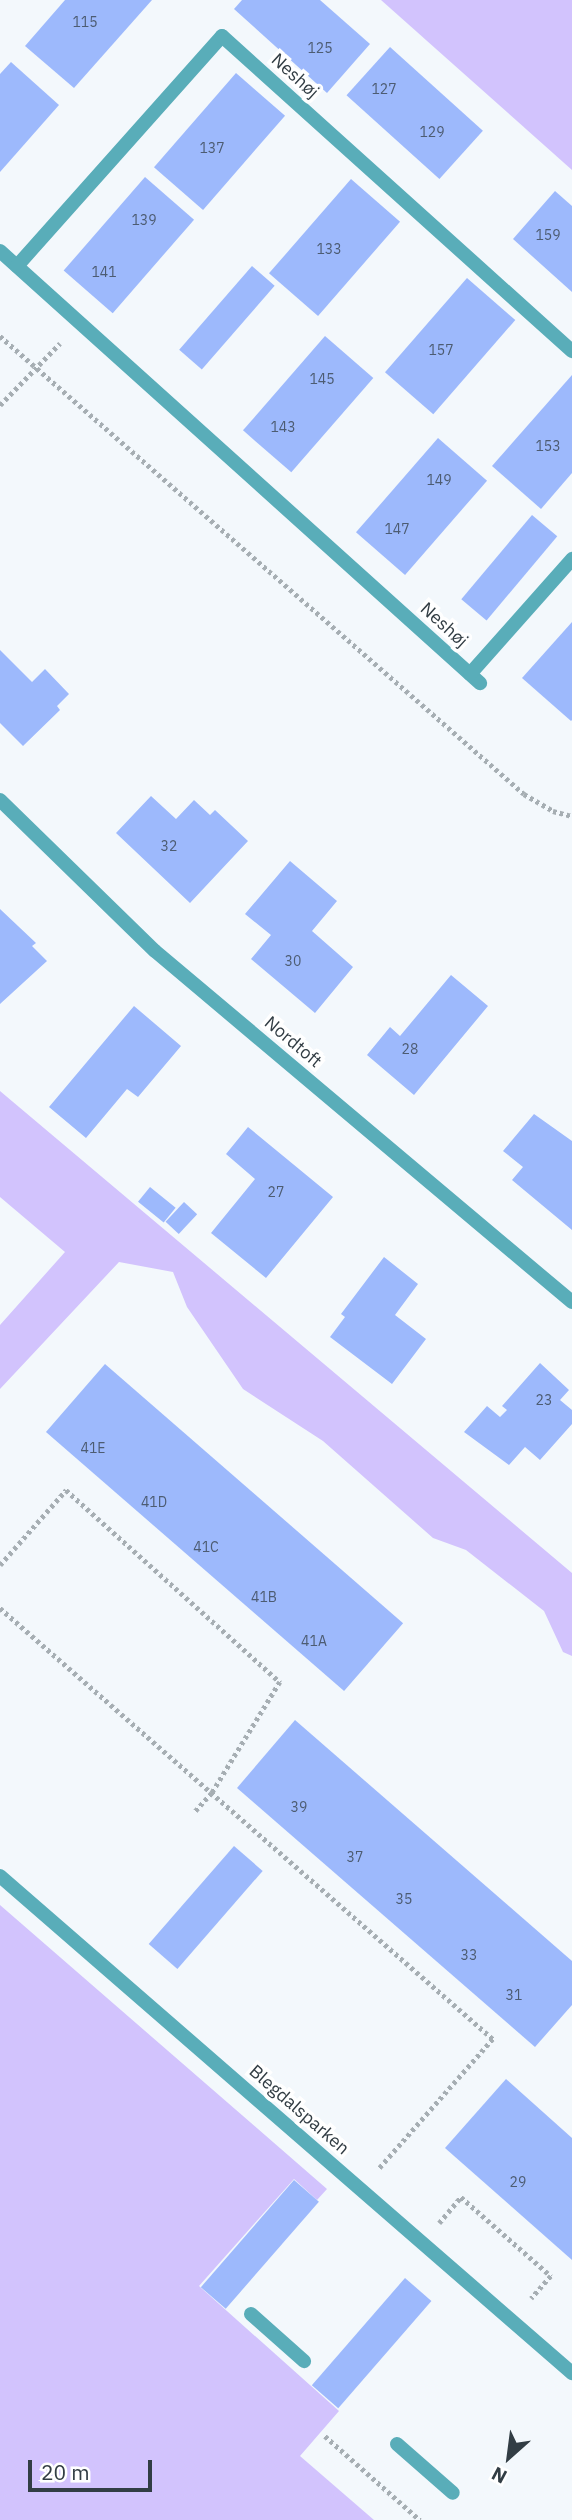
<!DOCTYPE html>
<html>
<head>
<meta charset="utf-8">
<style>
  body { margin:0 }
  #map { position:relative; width:572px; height:2520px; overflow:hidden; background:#f3f8fc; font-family:"IBM Plex Sans",sans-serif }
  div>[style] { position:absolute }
  .green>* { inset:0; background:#d2c3fd }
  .building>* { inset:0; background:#9db9fc; transform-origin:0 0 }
  .path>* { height:4.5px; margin-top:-2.25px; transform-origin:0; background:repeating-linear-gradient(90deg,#a6aeb3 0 3.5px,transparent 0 7px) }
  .lane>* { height:14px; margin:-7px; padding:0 7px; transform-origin:7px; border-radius:7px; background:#59adb9 }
  .street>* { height:14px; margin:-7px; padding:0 7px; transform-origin:7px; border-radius:7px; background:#59adb9 }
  span { translate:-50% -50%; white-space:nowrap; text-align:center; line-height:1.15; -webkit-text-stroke:7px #fff; paint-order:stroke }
  .number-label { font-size:14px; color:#4d5c72 }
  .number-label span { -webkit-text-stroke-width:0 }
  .street-label { font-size:18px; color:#323d44 }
  .north { position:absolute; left:474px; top:2422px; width:70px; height:70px; -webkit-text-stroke:5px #fff; paint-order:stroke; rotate:208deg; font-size:19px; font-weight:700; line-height:28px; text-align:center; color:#323d44 }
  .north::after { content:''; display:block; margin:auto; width:24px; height:32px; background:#323d44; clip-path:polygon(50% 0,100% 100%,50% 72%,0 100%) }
  .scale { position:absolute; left:28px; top:2460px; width:124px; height:32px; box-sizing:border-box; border:4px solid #323d44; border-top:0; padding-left:9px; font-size:21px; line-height:24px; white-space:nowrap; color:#323d44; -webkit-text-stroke:5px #fff; paint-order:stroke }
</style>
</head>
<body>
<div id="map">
  <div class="green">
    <div style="clip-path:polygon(382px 0,572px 0,572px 170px,381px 0)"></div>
    <div style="clip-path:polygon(0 1091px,572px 1573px,572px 1656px,563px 1652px,544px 1611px,466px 1550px,433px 1538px,323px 1441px,243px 1389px,187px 1307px,173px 1272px,119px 1262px,0 1389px,0 1325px,65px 1252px,0 1197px)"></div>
    <div style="clip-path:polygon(0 1905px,327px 2189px,317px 2200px,294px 2179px,199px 2286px,339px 2411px,300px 2456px,374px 2520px,0 2520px)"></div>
  </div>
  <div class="building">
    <div style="clip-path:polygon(65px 0,152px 0,74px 88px,25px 46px)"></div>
    <div style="clip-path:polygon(242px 0,320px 0,370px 44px,327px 93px,234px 9px)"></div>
    <div style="left:390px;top:47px;width:125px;height:65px;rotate:42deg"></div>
    <div style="clip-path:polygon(11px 62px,59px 105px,0 172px,0 74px)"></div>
    <div style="left:236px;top:73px;width:65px;height:125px;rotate:41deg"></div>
    <div style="left:145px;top:177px;width:65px;height:124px;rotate:41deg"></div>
    <div style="left:351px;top:179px;width:65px;height:125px;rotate:41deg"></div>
    <div style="clip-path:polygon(555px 191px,572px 206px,572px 292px,513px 239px)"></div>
    <div style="left:252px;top:266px;width:30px;height:111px;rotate:41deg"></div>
    <div style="left:467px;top:278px;width:64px;height:125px;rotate:41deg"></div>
    <div style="left:325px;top:336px;width:64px;height:125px;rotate:41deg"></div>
    <div style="clip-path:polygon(572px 375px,572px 473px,541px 509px,492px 466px)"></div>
    <div style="left:438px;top:438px;width:65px;height:125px;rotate:41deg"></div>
    <div style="left:532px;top:515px;width:33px;height:110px;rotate:40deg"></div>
    <div style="clip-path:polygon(572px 622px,572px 720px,571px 721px,522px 678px)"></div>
    <div style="clip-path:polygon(0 650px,32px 682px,45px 669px,69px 694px,57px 706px,60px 710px,23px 746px,0 723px)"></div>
    <div style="clip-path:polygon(151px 796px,176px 819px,194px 800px,210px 815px,215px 810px,248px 841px,190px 903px,116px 833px)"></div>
    <div style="clip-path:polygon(290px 861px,337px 901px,312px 931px,353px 967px,315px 1013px,251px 959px,271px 935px,245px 914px)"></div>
    <div style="clip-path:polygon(0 909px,36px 943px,32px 946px,47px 961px,0 1004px)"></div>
    <div style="clip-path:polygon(451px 975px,488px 1006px,414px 1095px,367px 1055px,390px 1027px,400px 1036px)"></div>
    <div style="clip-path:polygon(134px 1006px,181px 1046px,138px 1097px,127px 1089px,86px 1138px,49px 1107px)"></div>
    <div style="clip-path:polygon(534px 1114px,572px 1141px,572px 1230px,512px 1180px,523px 1167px,503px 1151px)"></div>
    <div style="clip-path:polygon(248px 1127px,333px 1197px,266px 1278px,211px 1233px,255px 1179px,226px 1154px)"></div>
    <div style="left:150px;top:1187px;width:33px;height:19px;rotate:39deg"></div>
    <div style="left:184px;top:1202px;width:18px;height:27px;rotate:43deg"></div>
    <div style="clip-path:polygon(384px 1257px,418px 1284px,395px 1315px,426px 1339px,392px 1384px,330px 1337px,345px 1317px,341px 1314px)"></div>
    <div style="clip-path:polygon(540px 1363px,569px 1390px,560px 1400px,572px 1410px,572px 1424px,540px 1460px,525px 1447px,509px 1465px,464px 1432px,487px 1406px,500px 1417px,507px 1410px,502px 1406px)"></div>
    <div style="left:105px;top:1364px;width:395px;height:90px;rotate:41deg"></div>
    <div style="clip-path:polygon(295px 1720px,572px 1961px,572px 2005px,535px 2047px,237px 1788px)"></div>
    <div style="left:234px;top:1846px;width:38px;height:130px;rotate:41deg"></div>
    <div style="clip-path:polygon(506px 2079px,572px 2138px,572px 2260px,445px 2148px)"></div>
    <div style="left:294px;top:2180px;width:33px;height:142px;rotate:41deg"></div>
    <div style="left:405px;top:2278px;width:35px;height:142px;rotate:41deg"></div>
  </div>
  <div class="path">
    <div style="left:0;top:336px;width:696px;rotate:41.15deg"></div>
    <div style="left:524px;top:794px;width:34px;rotate:30deg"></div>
    <div style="left:553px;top:811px;width:20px;rotate:15deg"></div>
    <div style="left:0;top:405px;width:86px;rotate:-45.9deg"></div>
    <div style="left:0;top:1565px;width:100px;rotate:-48.7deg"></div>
    <div style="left:66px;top:1490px;width:288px;rotate:41.9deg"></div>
    <div style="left:280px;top:1682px;width:130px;rotate:121.5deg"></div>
    <div style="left:212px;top:1793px;width:27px;rotate:132deg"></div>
    <div style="left:0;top:1608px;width:655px;rotate:41.16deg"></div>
    <div style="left:493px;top:2039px;width:174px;rotate:131.3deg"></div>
    <div style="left:439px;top:2223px;width:34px;rotate:-50deg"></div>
    <div style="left:461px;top:2197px;width:120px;rotate:41.3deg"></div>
    <div style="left:551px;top:2276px;width:30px;rotate:131deg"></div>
    <div style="left:325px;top:2436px;width:127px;rotate:41.5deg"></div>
  </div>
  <div class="lane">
    <div style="left:251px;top:2314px;width:71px;rotate:41.6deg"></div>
    <div style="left:397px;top:2444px;width:74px;rotate:41.2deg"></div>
  </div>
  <div class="street">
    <div style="left:0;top:251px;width:646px;rotate:41.99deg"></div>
    <div style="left:17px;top:266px;width:308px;rotate:-48.3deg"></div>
    <div style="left:222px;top:36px;width:471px;rotate:42deg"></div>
    <div style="left:470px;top:674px;width:154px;rotate:-48.4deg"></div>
    <div style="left:0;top:800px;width:216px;rotate:44.3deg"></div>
    <div style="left:155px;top:951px;width:545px;rotate:40.09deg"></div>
    <div style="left:0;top:1876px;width:758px;rotate:40.99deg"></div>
  </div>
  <div class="number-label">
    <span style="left:85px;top:22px">115</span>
    <span style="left:320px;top:48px">125</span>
    <span style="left:384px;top:89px">127</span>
    <span style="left:432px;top:132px">129</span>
    <span style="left:212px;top:148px">137</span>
    <span style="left:144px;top:220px">139</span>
    <span style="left:548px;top:235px">159</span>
    <span style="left:329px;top:249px">133</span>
    <span style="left:104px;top:272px">141</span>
    <span style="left:441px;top:350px">157</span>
    <span style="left:322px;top:379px">145</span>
    <span style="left:283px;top:427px">143</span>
    <span style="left:548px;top:446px">153</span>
    <span style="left:439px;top:480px">149</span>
    <span style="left:397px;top:529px">147</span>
    <span style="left:169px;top:846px">32</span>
    <span style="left:293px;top:961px">30</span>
    <span style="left:410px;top:1049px">28</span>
    <span style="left:276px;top:1192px">27</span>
    <span style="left:544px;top:1400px">23</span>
    <span style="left:93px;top:1448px">41E</span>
    <span style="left:154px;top:1502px">41D</span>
    <span style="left:206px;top:1547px">41C</span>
    <span style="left:264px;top:1597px">41B</span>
    <span style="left:314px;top:1641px">41A</span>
    <span style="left:299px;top:1807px">39</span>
    <span style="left:355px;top:1857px">37</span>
    <span style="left:404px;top:1899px">35</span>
    <span style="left:469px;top:1955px">33</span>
    <span style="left:514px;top:1995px">31</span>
    <span style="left:518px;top:2182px">29</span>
  </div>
  <div class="street-label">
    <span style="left:295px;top:76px;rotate:42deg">Neshøj</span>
    <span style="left:444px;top:625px;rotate:42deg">Neshøj</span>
    <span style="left:293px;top:1042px;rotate:40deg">Nordtoft</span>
    <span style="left:299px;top:2110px;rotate:41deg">Blegdalsparken</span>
  </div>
  <div class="north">N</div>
  <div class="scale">20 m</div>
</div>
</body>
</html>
